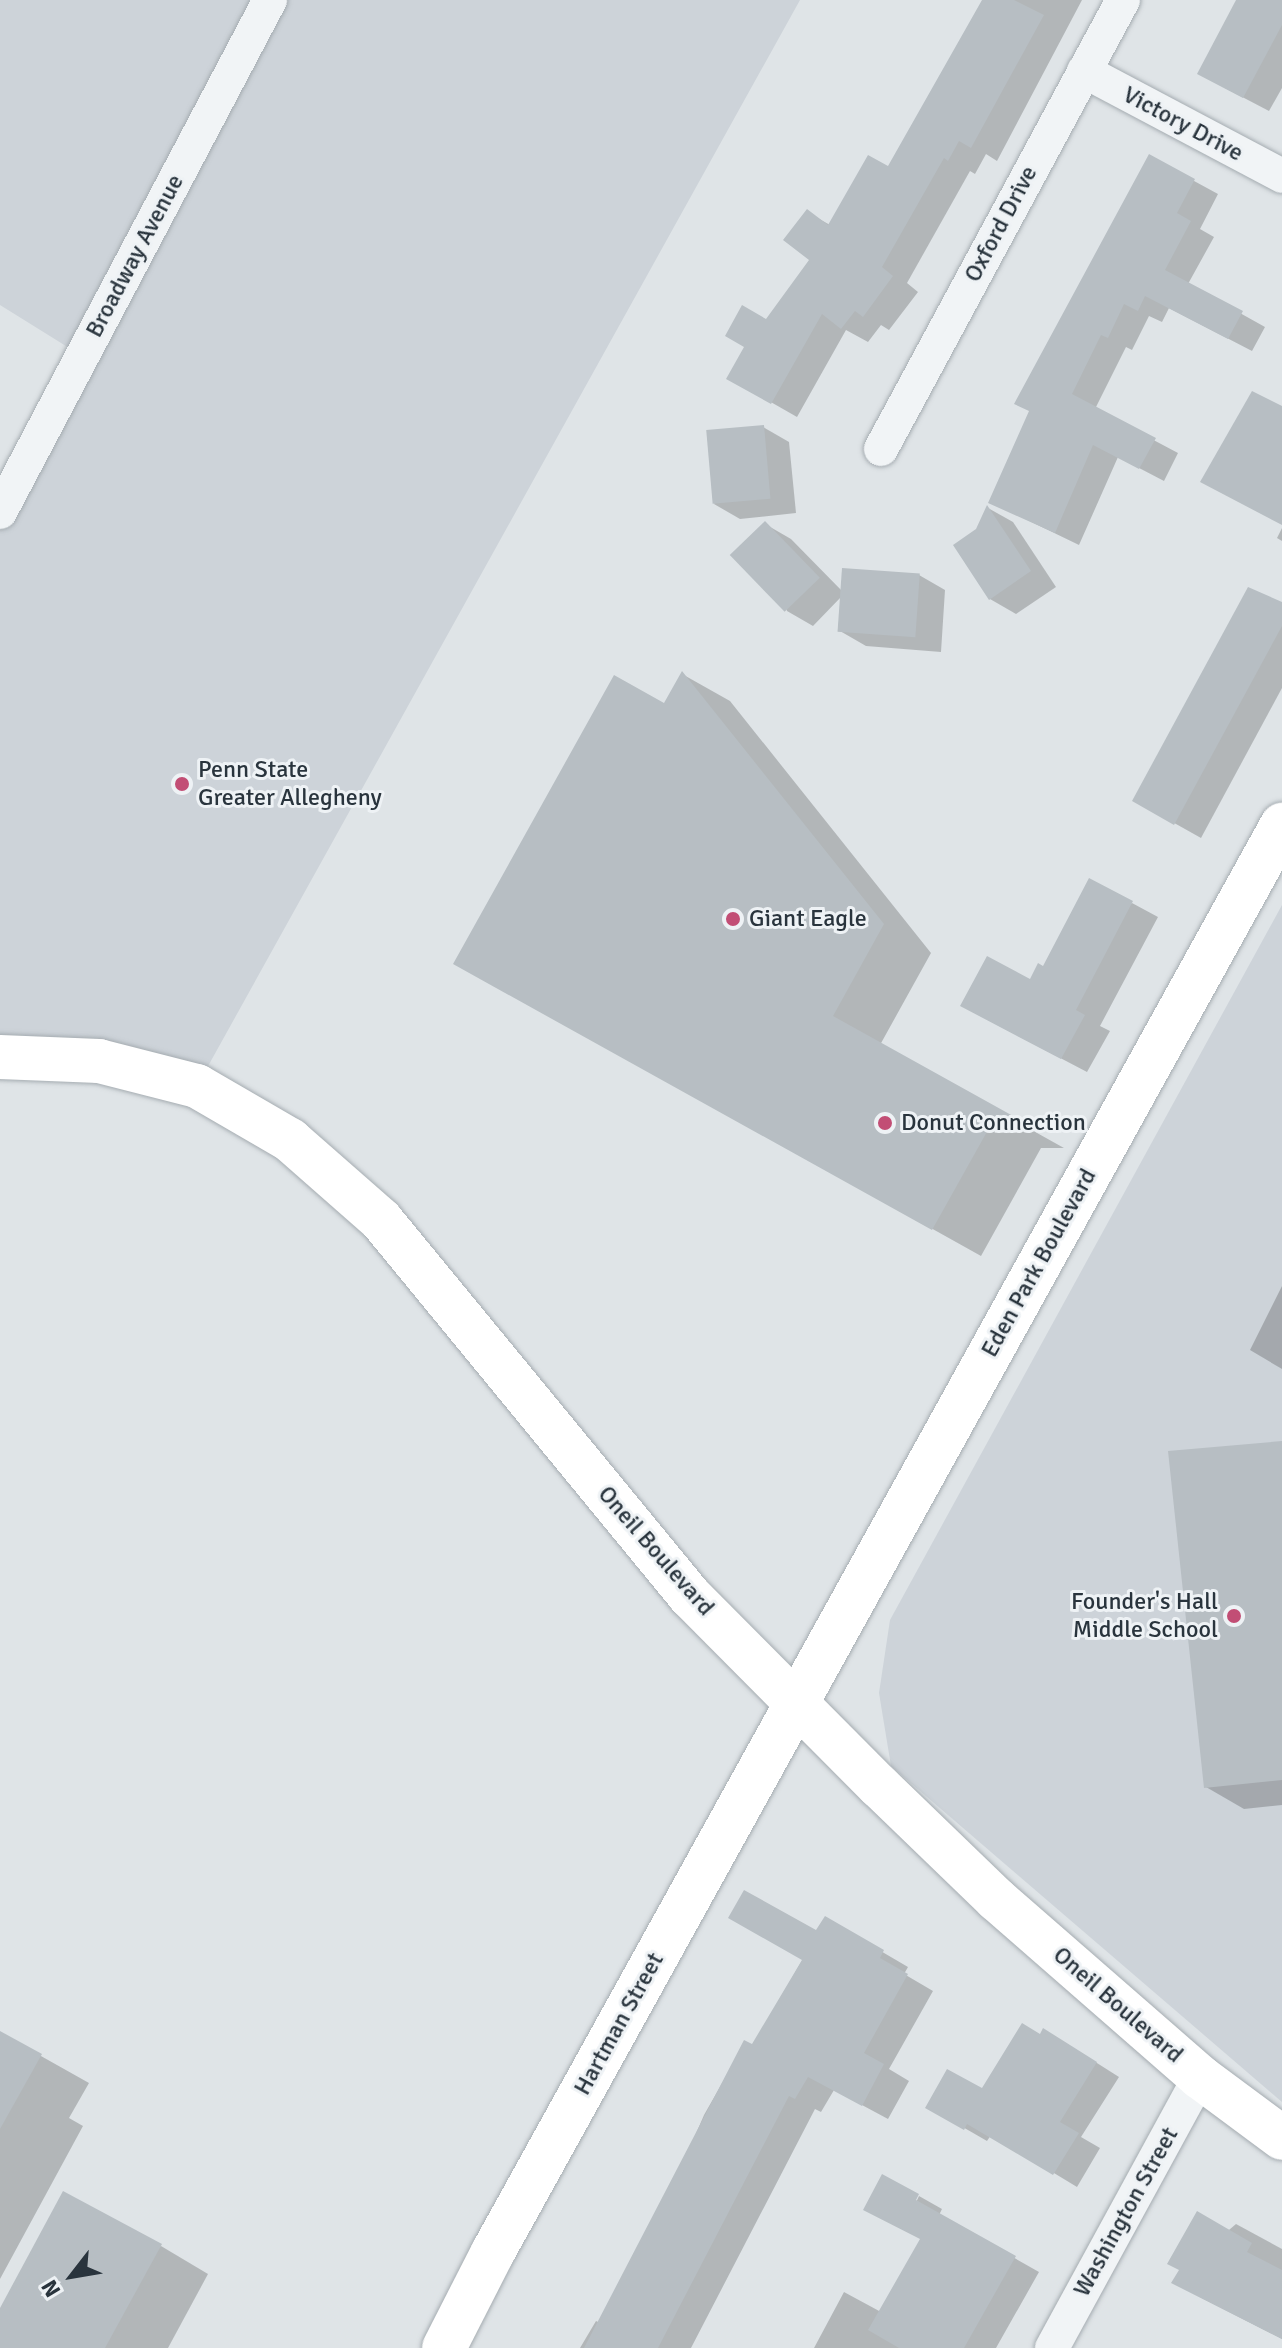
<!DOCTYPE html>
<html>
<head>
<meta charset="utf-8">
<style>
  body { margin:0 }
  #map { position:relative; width:1282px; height:2348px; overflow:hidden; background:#dfe4e7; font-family:Signika,sans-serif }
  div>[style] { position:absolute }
  .built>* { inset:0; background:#cdd3d9 }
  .shadow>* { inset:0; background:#0003 }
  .building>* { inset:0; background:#b7bec3; transform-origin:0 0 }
  .roads { filter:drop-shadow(0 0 2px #a5acb1) drop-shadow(0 0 2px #a5acb1) }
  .street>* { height:34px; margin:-17px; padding:0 17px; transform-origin:17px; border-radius:17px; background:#f1f4f6 }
  .secondary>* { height:44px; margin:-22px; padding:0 22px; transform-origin:22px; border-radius:22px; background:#fff }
  .dots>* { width:22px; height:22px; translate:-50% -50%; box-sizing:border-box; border:4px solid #eef2f5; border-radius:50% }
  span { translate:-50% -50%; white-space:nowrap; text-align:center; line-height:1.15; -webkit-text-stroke:6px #eef2f5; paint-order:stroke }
  .street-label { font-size:24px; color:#29343d }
  .poi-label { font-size:24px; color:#29343d }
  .left { translate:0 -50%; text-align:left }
  .right { translate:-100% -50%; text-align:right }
  .north { position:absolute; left:32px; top:2236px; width:80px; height:80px; -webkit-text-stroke:6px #eef2f5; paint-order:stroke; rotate:239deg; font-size:22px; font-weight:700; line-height:32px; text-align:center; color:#29343d }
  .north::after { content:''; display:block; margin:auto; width:28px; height:36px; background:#29343d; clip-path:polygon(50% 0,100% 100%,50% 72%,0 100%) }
</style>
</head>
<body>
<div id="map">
  <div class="built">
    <div style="clip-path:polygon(0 0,800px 0,197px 1086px,0 1057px,0 512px,82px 356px,0 305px)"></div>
    <div style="clip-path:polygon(1282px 905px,1282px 2102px,891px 1766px,879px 1693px,890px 1620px)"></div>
  </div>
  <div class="shadow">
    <div style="clip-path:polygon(983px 0,1082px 0,997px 161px,986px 154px,975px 174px,970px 171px,907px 283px,918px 292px,889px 330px,881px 325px,868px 342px,846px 330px,797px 417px,729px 378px,812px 260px,807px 212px,830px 225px,889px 169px)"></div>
    <div style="clip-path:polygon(1239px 0,1282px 0,1282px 88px,1269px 111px,1225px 88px)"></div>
    <div style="clip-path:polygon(1150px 157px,1218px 194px,1200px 229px,1214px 237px,1188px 284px,1265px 327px,1252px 351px,1169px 308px,1162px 322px,1149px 316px,1132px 350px,1126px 347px,1095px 409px,1178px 453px,1164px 481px,1118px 457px,1079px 545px,990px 502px)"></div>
    <div style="clip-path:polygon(763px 427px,789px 442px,796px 513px,740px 519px,714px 504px)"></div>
    <div style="clip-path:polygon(988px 508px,1013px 522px,1056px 587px,1016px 614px,990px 599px,978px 530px)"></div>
    <div style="clip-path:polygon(765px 524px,791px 539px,843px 592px,919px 575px,945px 590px,941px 652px,866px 646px,840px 631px,842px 596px,813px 626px,787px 611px)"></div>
    <div style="clip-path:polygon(1282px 528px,1282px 541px,1277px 538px)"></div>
    <div style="clip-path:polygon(1282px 604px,1282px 688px,1201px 838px,1135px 801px)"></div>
    <div style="clip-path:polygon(682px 674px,730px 701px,931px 953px,880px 1045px,1064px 1148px,1041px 1148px,981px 1256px,504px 990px)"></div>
    <div style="clip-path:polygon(1132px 903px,1158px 917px,1100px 1026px,1110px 1031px,1087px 1072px,988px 1020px,1044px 969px)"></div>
    <div style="clip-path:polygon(1282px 1286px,1282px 1369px,1250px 1350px)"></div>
    <div style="clip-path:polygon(1282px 1443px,1282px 1805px,1244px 1809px,1206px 1787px)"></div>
    <div style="clip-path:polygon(826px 1919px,908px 1967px,904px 1974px,933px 1991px,889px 2069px,909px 2081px,888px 2119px,834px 2090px,821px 2112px,815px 2109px,691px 2348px,580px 2348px,596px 2321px,600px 2323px,670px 2194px,704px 2115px,745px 2043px,752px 2047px)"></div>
    <div style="clip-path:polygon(0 2033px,89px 2083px,69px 2118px,83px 2126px,0 2279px)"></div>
    <div style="clip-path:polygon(1041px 2036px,1067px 2044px,1119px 2077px,1081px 2137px,1100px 2148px,1077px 2187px,991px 2135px,987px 2141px,928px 2107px,983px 2091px)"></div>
    <div style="clip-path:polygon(919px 2196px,942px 2209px,939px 2215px,1039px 2272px,996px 2348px,814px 2348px,844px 2292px,881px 2312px,922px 2240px,913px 2209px)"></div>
    <div style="clip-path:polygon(1236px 2224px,1282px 2249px,1282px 2339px,1200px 2297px,1182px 2270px)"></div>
    <div style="clip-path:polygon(161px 2246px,208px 2274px,168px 2348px,0 2348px,0 2311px)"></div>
  </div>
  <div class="building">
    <div style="clip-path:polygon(982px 0,1014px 0,1044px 15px,971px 148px,959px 141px,948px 161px,944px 158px,882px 267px,893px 276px,863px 317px,855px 311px,841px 329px,822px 314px,771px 404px,726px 379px,744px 347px,725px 336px,742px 305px,766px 319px,809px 260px,783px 240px,807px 209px,828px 225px,868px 155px,888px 166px)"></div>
    <div style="clip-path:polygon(1236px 0,1282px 0,1282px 25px,1243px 98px,1197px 74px)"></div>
    <div style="clip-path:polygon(1149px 154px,1195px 179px,1177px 213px,1191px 221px,1165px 270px,1243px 311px,1228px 339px,1145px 296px,1138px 311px,1124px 304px,1108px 338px,1101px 335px,1072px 394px,1156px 438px,1139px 469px,1093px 445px,1055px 533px,988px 503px,1029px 411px,1014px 404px)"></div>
    <div style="clip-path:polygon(1252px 391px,1282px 406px,1282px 525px,1200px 482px)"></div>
    <div style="left:764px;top:425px;width:74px;height:58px;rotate:85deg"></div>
    <div style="clip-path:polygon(987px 505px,1031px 571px,989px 600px,953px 545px,976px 529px)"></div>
    <div style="left:765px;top:521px;width:79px;height:49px;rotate:46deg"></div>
    <div style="left:842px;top:568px;width:78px;height:64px;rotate:4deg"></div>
    <div style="clip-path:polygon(1248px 587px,1282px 602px,1282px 626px,1174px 825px,1132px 801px)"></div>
    <div style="clip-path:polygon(682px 671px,884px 924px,833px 1016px,1022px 1121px,993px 1121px,932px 1230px,453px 964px,614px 675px,664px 703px)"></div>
    <div style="clip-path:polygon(1089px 878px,1133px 901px,1076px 1010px,1085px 1015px,1061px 1059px,960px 1006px,987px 956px,1030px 979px,1038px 963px,1043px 966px)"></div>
    <div style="clip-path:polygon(1282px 1441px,1282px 1780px,1204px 1788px,1168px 1451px)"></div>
    <div style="clip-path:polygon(744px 1890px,816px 1930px,825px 1916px,884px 1950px,880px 1958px,908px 1974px,864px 2053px,884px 2064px,862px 2106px,808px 2077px,795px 2099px,789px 2096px,658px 2348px,584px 2348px,744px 2040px,752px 2044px,802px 1960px,728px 1918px)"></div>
    <div style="clip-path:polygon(1022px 2023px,1040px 2034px,1043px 2028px,1097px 2062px,1060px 2122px,1079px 2133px,1053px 2175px,967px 2124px,964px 2130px,925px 2108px,947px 2069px,982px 2088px)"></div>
    <div style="clip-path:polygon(0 2031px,42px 2054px,0 2129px)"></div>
    <div style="clip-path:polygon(882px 2174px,919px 2194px,916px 2200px,1016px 2256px,964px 2348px,899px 2348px,868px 2330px,920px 2239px,863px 2210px)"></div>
    <div style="clip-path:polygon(63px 2191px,162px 2244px,105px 2348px,0 2348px,0 2308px)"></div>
    <div style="clip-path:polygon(1197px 2211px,1252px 2243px,1247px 2252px,1282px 2270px,1282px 2339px,1171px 2283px,1179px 2270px,1167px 2264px)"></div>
  </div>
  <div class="roads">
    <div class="street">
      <div style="left:1084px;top:71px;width:224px;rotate:27.9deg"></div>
      <div style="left:881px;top:449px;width:510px;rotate:-61.68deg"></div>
      <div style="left:0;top:512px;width:579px;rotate:-62.2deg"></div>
      <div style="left:1052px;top:2348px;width:309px;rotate:-61.4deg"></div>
    </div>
    <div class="secondary">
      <div style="left:0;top:1057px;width:99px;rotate:2.3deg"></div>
      <div style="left:99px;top:1061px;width:101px;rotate:14.3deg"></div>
      <div style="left:197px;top:1086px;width:108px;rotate:30.1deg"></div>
      <div style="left:290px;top:1140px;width:121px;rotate:41.3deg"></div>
      <div style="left:381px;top:1220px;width:487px;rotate:50.6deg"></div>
      <div style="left:690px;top:1596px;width:268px;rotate:45.2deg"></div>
      <div style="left:879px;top:1786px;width:163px;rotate:44deg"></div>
      <div style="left:996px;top:1899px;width:271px;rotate:41.1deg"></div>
      <div style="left:1200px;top:2077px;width:102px;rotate:36.6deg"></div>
      <div style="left:444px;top:2348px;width:108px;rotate:-63deg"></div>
      <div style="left:493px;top:2252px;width:1631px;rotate:-61.06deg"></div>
    </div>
  </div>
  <div class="dots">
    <div style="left:182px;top:784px;background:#c24e75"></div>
    <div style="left:733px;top:919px;background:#c24e75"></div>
    <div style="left:885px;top:1123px;background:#c24e75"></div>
    <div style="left:1234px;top:1616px;background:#c24e75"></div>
  </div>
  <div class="street-label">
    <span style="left:1183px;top:124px;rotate:28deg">Victory Drive</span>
    <span style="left:1001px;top:224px;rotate:-62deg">Oxford Drive</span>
    <span style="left:135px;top:256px;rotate:-62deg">Broadway Avenue</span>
    <span style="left:1039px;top:1263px;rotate:-61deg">Eden Park Boulevard</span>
    <span style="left:656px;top:1551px;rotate:49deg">Oneil Boulevard</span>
    <span style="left:1118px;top:2005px;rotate:41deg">Oneil Boulevard</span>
    <span style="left:619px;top:2024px;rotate:-61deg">Hartman Street</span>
    <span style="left:1126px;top:2212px;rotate:-61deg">Washington Street</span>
  </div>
  <div class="poi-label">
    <span class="left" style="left:198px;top:784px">Penn State<br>Greater Allegheny</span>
    <span class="left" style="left:749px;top:919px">Giant Eagle</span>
    <span class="left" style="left:901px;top:1123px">Donut Connection</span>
    <span class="right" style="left:1218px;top:1616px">Founder's Hall<br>Middle School</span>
  </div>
  <div class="north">N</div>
</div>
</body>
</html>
